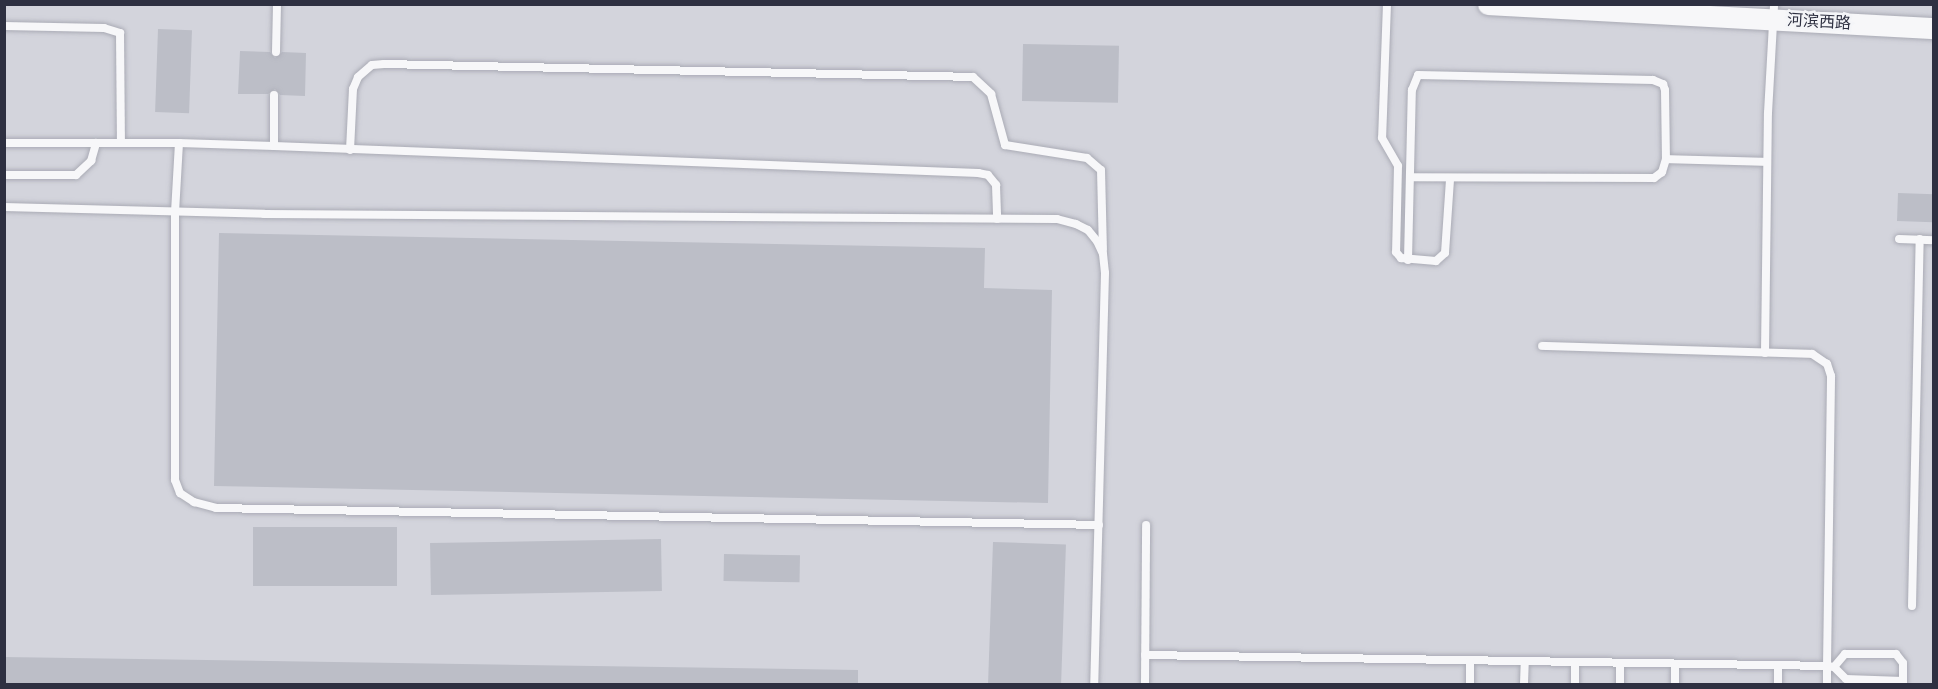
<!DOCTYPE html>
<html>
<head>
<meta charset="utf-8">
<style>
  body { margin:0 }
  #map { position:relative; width:1938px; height:689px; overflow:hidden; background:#e5e5eb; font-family:Raleway,"Noto Sans SC",sans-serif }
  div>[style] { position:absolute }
  .built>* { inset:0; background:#d3d4dc; transform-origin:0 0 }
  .building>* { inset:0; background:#bcbec7; transform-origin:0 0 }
  .roads { filter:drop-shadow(0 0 2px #aaabb5) drop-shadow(0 0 2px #aaabb5) }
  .service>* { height:8px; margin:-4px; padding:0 4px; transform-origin:4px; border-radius:4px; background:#f7f7f9 }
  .tertiary>* { height:21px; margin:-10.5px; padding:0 10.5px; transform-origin:10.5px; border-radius:10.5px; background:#f7f7f9 }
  span { translate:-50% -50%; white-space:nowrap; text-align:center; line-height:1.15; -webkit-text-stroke:5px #f4f5f8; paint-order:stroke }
  .street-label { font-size:16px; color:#2e3041 }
  .frame { position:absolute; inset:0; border:6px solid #2e3041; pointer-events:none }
</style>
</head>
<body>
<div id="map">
  <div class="built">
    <div style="left:4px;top:5px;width:1929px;height:679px"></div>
  </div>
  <div class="building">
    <div style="left:158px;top:29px;width:34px;height:83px;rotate:2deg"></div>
    <div style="left:1023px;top:44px;width:96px;height:57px;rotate:1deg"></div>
    <div style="clip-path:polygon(240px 51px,270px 52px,275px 58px,282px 52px,306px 53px,305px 96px,280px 95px,275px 89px,268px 94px,238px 94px)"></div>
    <div style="left:1898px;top:193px;width:36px;height:28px;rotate:2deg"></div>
    <div style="clip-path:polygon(219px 233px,985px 248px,984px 288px,1052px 290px,1048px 503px,214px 486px)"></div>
    <div style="left:253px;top:527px;width:144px;height:59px"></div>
    <div style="left:661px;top:539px;width:52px;height:231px;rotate:89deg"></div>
    <div style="left:993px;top:542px;width:73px;height:142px;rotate:2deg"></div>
    <div style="left:724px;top:554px;width:76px;height:27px;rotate:1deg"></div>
    <div style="clip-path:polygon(4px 657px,858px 670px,858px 684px,4px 684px)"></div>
  </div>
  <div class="roads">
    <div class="service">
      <div style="left:1387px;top:4px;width:134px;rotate:92.1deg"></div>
      <div style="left:1382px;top:138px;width:32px;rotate:60deg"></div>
      <div style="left:1398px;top:166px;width:86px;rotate:91.3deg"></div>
      <div style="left:1396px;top:252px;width:8px;rotate:50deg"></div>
      <div style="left:1401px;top:258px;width:35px;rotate:5deg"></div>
      <div style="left:1436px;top:261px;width:12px;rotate:-42deg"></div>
      <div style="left:1445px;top:253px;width:74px;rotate:-86.1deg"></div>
      <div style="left:4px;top:26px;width:100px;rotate:1.1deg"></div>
      <div style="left:104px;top:28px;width:17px;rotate:17deg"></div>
      <div style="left:120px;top:33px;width:110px;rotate:89.5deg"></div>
      <div style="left:276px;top:52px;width:48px;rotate:-88.8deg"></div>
      <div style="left:274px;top:95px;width:51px;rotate:90deg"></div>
      <div style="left:274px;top:146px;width:95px;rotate:-178.2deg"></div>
      <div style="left:179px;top:143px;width:69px;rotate:93.3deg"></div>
      <div style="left:175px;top:212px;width:268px;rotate:90deg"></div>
      <div style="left:175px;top:480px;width:14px;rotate:69deg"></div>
      <div style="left:180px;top:493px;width:17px;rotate:33deg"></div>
      <div style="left:194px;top:502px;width:23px;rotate:15deg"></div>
      <div style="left:216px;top:508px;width:883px;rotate:1.1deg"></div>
      <div style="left:4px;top:143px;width:175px"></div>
      <div style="left:274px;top:146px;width:705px;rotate:2.2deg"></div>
      <div style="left:978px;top:173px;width:10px;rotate:11deg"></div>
      <div style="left:988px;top:175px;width:13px;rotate:51deg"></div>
      <div style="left:996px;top:185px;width:34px;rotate:88deg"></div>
      <div style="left:350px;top:150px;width:61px;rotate:-87.2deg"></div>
      <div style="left:353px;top:89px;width:13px;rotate:-67deg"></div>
      <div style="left:358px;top:77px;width:18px;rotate:-41deg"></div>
      <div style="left:372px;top:65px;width:12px;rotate:-5deg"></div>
      <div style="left:384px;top:64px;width:589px;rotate:1.26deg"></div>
      <div style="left:973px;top:77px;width:25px;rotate:43deg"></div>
      <div style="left:991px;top:94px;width:53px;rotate:74.6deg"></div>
      <div style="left:1005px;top:145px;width:83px;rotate:9deg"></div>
      <div style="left:1087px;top:158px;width:18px;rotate:41deg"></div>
      <div style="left:1101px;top:170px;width:80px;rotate:88.6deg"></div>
      <div style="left:1666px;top:159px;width:101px;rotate:1.7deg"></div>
      <div style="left:4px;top:175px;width:72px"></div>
      <div style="left:76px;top:175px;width:21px;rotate:-43deg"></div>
      <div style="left:91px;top:161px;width:19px;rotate:-74deg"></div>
      <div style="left:4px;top:207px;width:260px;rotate:1.5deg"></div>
      <div style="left:264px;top:214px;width:793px;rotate:0.36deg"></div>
      <div style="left:1057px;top:219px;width:20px;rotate:15deg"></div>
      <div style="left:1076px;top:224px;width:13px;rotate:27deg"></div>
      <div style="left:1088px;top:230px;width:14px;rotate:51deg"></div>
      <div style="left:1097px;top:241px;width:14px;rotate:65deg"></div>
      <div style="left:1103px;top:254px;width:19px;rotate:84deg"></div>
      <div style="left:1105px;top:273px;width:411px;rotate:91.5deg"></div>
      <div style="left:1899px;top:239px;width:35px;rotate:2deg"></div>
      <div style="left:1408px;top:260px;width:170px;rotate:-88.7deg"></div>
      <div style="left:1412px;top:90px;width:16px;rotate:-68deg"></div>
      <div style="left:1418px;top:75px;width:235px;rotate:1.2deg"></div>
      <div style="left:1653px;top:80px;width:11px;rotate:22deg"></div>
      <div style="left:1663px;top:84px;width:6px;rotate:72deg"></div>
      <div style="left:1665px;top:90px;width:69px;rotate:89.2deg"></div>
      <div style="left:1666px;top:159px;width:14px;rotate:107deg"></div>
      <div style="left:1662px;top:172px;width:10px;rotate:143deg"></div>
      <div style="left:1654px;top:178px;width:243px;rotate:-179.8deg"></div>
      <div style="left:1765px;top:353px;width:240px;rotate:-89.3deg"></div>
      <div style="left:1768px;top:113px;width:109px;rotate:-86.8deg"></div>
      <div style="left:1912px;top:606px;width:367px;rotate:-88.8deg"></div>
      <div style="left:1145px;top:655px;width:682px;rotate:0.92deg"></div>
      <div style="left:1827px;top:666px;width:290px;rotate:-89.2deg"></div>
      <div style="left:1831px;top:376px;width:13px;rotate:-108deg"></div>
      <div style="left:1827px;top:364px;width:18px;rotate:-146deg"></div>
      <div style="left:1812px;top:354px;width:270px;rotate:-178.3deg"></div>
      <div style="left:1620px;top:663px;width:21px;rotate:90deg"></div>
      <div style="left:1675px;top:664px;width:20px;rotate:90deg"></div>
      <div style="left:1778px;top:665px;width:19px;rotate:90deg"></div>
      <div style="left:1834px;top:667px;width:17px;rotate:-50deg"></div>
      <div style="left:1845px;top:654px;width:51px"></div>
      <div style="left:1896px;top:654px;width:11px;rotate:52deg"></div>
      <div style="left:1903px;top:663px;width:21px;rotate:90deg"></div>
      <div style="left:1145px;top:684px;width:159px;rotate:-89.6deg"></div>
      <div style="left:1470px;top:684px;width:24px;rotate:-90deg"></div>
      <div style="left:1524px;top:684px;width:23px;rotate:-88deg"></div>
      <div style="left:1575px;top:684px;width:22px;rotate:-90deg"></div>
      <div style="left:1827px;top:684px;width:18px;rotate:-90deg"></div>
      <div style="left:1827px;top:666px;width:7px;rotate:8deg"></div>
      <div style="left:1834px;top:667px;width:17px;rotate:45deg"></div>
      <div style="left:1846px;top:679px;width:57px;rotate:2deg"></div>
    </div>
    <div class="tertiary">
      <div style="left:1488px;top:4px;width:447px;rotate:3.1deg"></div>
    </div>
  </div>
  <div class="street-label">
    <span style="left:1819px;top:22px;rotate:3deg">河滨西路</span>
  </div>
  <div class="frame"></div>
</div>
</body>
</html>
